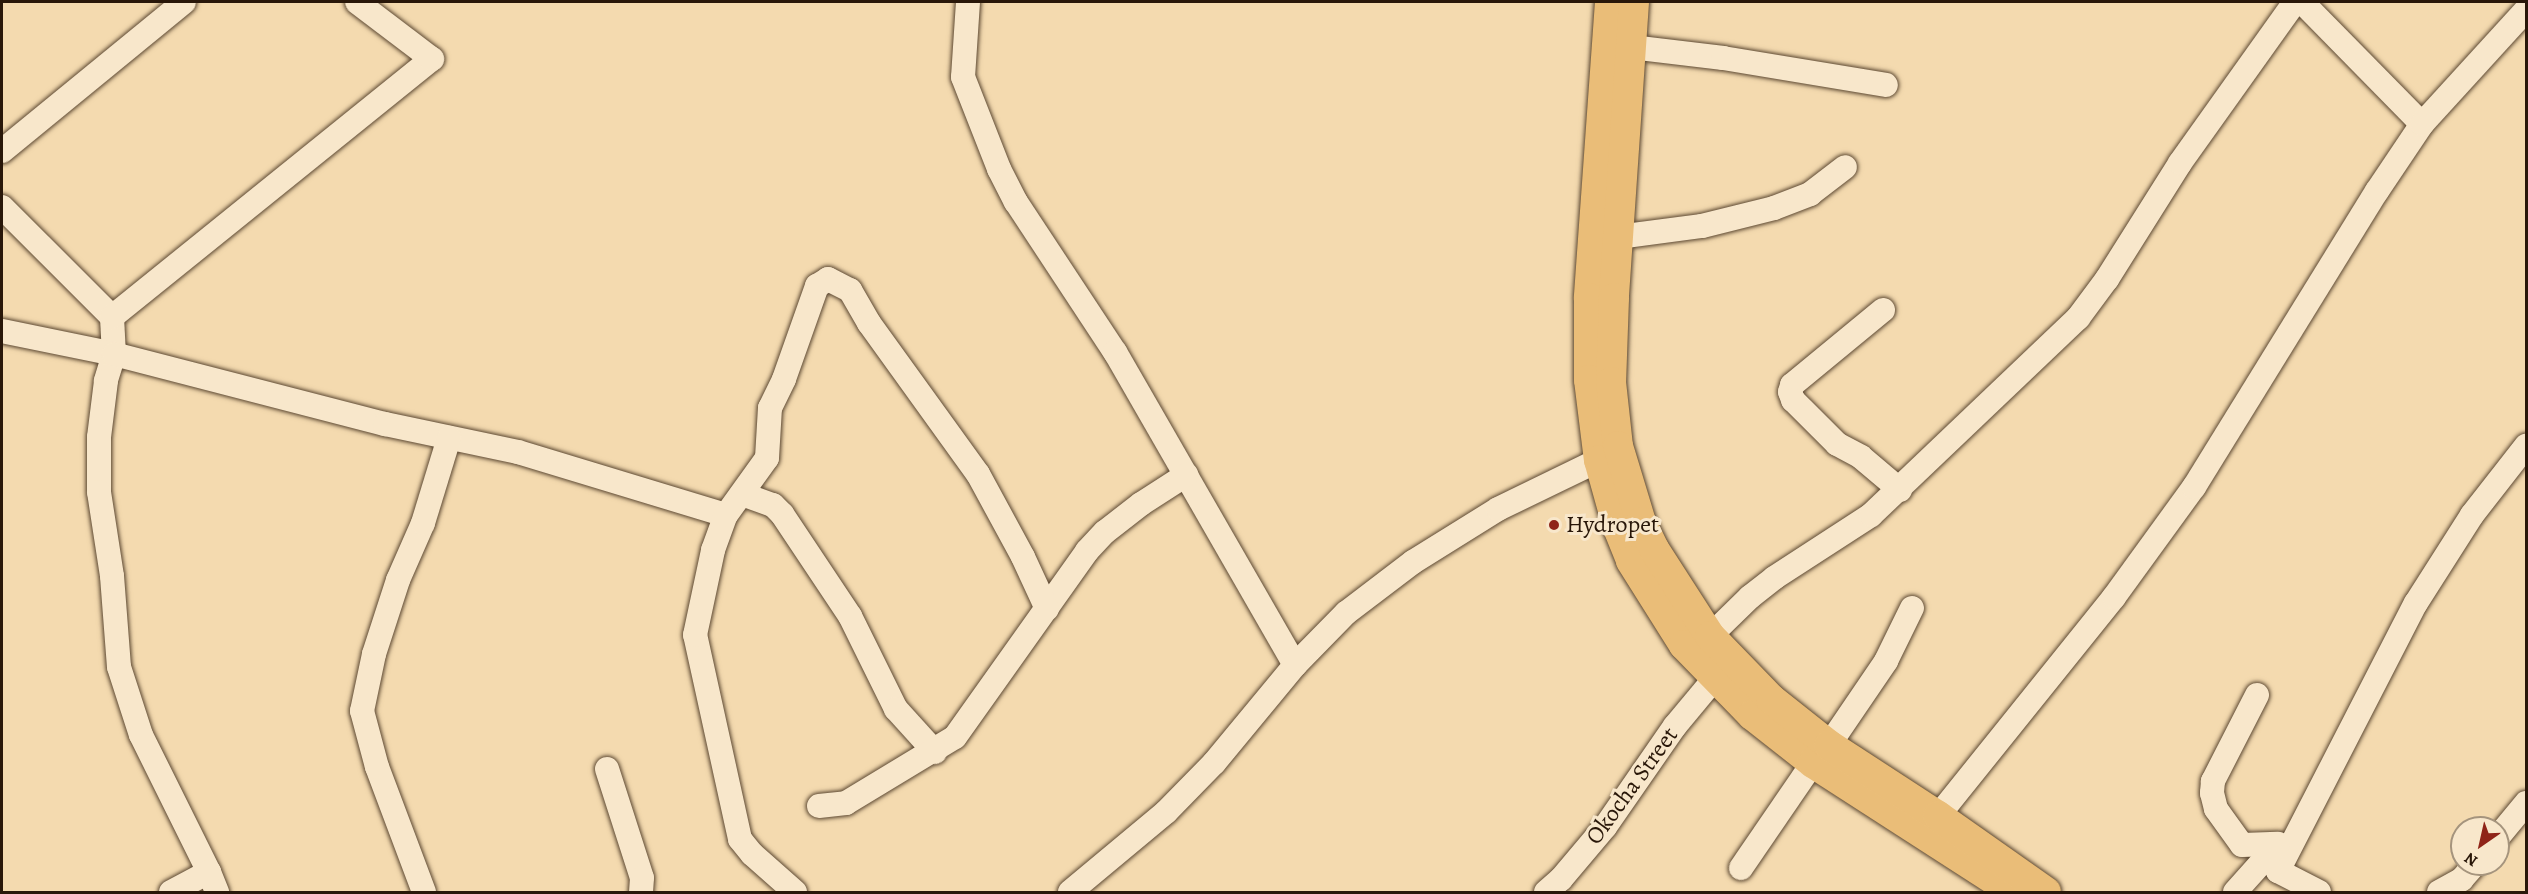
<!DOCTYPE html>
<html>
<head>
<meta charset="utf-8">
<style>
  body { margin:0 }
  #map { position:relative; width:2528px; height:894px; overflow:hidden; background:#f4daaf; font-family:Alegreya,serif }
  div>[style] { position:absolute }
  .roads { filter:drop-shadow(0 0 2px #5c4832) drop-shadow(0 0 2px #5c4832) }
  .minor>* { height:24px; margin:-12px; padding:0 12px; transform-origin:12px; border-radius:12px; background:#f8e7cb }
  .major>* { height:30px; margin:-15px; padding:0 15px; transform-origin:15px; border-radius:15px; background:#eabd78 }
  .dots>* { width:16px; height:16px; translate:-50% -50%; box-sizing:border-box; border:3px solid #f8e7cb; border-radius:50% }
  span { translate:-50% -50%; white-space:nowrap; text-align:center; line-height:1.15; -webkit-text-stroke:6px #f8e7cb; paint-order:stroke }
  .poi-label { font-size:24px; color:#291709 }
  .left { translate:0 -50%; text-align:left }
  .street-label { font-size:24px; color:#291709 }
  .frame { position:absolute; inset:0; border:3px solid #291709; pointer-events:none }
  .north { position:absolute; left:2450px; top:816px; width:60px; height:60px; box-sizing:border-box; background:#f8e7cb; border:2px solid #a5947d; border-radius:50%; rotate:214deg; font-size:16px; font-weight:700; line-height:24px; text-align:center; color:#291709 }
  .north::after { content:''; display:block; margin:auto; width:21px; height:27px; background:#8f2418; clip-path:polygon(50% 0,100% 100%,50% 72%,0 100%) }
</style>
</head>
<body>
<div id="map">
  <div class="roads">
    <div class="minor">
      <div style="left:968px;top:2px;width:75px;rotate:93.8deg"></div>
      <div style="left:963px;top:77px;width:99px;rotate:68.6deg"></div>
      <div style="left:999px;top:169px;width:37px;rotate:63deg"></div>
      <div style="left:1016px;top:202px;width:180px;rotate:56.6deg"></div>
      <div style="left:1115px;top:352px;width:361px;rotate:60.1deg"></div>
      <div style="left:2302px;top:2px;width:171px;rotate:45.5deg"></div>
      <div style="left:1631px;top:47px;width:93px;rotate:6.8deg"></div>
      <div style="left:1723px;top:58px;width:165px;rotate:9.4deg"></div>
      <div style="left:2px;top:151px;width:235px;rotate:-39.3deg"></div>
      <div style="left:2px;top:207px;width:156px;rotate:45deg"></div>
      <div style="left:112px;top:317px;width:37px;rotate:87deg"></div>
      <div style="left:114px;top:354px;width:28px;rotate:107deg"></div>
      <div style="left:106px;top:381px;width:56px;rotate:97.1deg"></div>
      <div style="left:99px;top:437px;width:55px;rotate:90deg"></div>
      <div style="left:99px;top:492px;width:85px;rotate:81.2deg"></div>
      <div style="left:112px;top:576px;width:91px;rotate:85.6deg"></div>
      <div style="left:119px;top:667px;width:71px;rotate:72.1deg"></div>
      <div style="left:141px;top:735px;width:153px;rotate:63.6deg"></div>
      <div style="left:209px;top:872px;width:22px;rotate:68deg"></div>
      <div style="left:1618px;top:237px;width:85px;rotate:-7.5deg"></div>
      <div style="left:1702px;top:226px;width:74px;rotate:-14deg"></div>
      <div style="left:1774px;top:208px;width:39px;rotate:-21deg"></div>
      <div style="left:1810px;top:194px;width:44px;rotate:-37.6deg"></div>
      <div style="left:1883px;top:310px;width:118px;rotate:140.5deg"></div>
      <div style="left:1792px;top:385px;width:7px;rotate:106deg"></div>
      <div style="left:1790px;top:392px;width:9px;rotate:69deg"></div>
      <div style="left:1793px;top:400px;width:62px;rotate:45deg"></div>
      <div style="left:1837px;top:444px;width:27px;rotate:28deg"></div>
      <div style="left:1861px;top:457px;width:51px;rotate:40.2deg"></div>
      <div style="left:112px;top:317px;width:411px;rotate:-38.9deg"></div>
      <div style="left:432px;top:59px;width:94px;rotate:-142.8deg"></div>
      <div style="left:2px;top:331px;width:114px;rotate:11.6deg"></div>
      <div style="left:114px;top:354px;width:280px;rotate:14.5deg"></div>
      <div style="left:385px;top:424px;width:136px;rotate:11.9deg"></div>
      <div style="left:518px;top:452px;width:217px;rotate:16.9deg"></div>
      <div style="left:742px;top:494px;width:33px;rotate:20deg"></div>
      <div style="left:773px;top:505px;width:13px;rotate:45deg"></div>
      <div style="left:782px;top:514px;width:123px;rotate:56.3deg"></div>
      <div style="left:850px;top:616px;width:104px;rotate:63.7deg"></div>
      <div style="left:896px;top:709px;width:58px;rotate:47.8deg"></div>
      <div style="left:1710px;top:636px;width:56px;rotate:-44.3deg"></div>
      <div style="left:1750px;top:597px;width:31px;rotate:-38deg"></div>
      <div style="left:1774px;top:578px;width:116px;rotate:-33deg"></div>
      <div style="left:1871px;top:515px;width:286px;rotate:-43.6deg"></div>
      <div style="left:2078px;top:318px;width:49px;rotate:-53.4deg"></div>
      <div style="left:2107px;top:279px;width:137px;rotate:-57.8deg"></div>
      <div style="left:2180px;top:163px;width:198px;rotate:-54.5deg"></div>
      <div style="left:2257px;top:695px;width:97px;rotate:117.1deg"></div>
      <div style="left:2213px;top:781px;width:12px;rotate:95deg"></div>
      <div style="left:2212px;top:793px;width:16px;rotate:76deg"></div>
      <div style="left:2216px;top:809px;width:44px;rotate:54.2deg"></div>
      <div style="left:2242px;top:845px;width:36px;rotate:-2deg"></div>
      <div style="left:1829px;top:745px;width:102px;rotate:-55.8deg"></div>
      <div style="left:1886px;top:661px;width:59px;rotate:-63.9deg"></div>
      <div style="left:607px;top:769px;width:114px;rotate:72.2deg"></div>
      <div style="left:642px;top:878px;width:14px;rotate:94deg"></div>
      <div style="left:819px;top:806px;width:27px;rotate:-6deg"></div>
      <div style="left:846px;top:803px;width:127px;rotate:-31.2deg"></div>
      <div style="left:955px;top:737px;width:228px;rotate:-54.6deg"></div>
      <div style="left:1087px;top:551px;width:26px;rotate:-47deg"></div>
      <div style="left:1105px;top:532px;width:46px;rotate:-37.9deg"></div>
      <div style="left:1141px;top:504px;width:54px;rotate:-32.8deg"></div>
      <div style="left:1938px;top:816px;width:281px;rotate:-51.2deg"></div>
      <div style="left:2114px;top:597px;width:136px;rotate:-54deg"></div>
      <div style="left:2194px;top:487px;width:348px;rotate:-58.3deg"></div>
      <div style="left:2377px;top:191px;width:81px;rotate:-56.1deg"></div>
      <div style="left:2422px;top:124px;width:154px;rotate:-47.6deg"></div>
      <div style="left:2498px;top:837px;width:44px;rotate:-50.5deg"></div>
      <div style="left:2278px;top:856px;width:15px;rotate:90deg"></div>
      <div style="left:2278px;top:871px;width:46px;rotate:27.1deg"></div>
      <div style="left:1741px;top:868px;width:127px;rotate:-55.6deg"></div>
      <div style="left:2278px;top:871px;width:301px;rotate:-62.8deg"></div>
      <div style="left:2416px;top:603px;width:104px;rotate:-57.5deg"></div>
      <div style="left:2472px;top:515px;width:88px;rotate:-52deg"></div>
      <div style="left:171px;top:892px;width:43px;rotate:-27.8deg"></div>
      <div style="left:424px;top:892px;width:134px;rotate:-110.6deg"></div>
      <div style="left:377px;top:767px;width:58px;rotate:-105deg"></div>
      <div style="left:362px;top:711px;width:58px;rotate:-78.1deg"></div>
      <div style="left:374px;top:654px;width:78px;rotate:-72deg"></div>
      <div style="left:398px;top:580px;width:62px;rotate:-66.3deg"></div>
      <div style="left:423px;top:523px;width:89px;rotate:-73deg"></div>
      <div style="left:795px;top:892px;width:57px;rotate:-138.5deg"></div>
      <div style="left:752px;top:854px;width:19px;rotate:-129deg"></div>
      <div style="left:740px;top:839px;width:209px;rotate:-102.4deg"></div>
      <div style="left:695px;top:635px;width:87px;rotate:-78deg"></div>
      <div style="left:713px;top:550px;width:37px;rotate:-70deg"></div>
      <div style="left:726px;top:515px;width:70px;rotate:-54.3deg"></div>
      <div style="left:767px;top:458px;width:50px;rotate:-86.6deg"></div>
      <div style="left:770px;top:408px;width:32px;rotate:-64deg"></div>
      <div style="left:784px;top:379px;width:99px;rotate:-70.5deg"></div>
      <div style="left:817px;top:286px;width:13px;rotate:-32deg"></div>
      <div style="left:828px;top:279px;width:25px;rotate:27deg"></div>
      <div style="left:850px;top:290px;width:38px;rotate:60deg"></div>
      <div style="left:869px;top:323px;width:186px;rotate:54.2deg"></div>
      <div style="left:978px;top:474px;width:94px;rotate:61.5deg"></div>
      <div style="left:1023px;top:557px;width:57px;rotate:65.2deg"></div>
      <div style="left:1070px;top:892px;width:125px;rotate:-39.8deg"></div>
      <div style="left:1166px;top:812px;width:69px;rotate:-45.6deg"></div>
      <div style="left:1214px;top:763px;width:127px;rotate:-50.4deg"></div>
      <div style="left:1295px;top:665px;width:73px;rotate:-45.6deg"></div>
      <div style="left:1346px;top:613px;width:84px;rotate:-37.3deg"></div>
      <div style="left:1413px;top:562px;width:100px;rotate:-31.9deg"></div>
      <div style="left:1498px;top:509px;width:112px;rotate:-25.9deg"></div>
      <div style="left:1546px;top:892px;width:20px;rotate:-41deg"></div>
      <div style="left:1561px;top:879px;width:68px;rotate:-49.8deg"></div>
      <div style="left:1605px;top:827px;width:123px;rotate:-55.3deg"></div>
      <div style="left:1675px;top:726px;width:62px;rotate:-50.2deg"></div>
      <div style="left:2235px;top:892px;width:64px;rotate:-48.1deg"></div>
      <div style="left:2439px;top:892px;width:26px;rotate:-29deg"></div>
      <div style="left:2462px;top:879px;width:20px;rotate:-49deg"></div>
    </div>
    <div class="major">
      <div style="left:1610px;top:2px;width:297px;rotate:94.1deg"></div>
      <div style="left:1589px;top:298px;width:82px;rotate:90deg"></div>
      <div style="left:1589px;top:380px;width:81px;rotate:82.9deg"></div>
      <div style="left:1599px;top:460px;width:71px;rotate:74.4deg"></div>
      <div style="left:1618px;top:528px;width:35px;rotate:68deg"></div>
      <div style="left:1631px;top:561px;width:99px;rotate:57.8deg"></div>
      <div style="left:1684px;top:645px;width:98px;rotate:45.8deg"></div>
      <div style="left:1752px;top:715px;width:78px;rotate:38.2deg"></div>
      <div style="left:1813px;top:763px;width:238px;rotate:32.8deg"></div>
      <div style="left:1634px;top:2px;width:297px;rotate:93.9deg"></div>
      <div style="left:1614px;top:298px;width:84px;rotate:92deg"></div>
      <div style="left:1611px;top:382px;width:64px;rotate:83.8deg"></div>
      <div style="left:1618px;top:446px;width:79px;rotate:73.2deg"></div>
      <div style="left:1641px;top:522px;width:30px;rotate:64deg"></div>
      <div style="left:1654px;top:549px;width:103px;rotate:57.2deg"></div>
      <div style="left:1710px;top:636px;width:88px;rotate:45.9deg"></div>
      <div style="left:1771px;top:699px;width:74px;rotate:38.4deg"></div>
      <div style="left:1829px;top:745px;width:130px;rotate:33.1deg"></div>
      <div style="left:1938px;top:816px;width:132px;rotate:35.1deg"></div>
    </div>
  </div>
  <div class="dots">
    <div style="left:1554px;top:525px;background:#8f2418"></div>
  </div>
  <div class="poi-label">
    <span class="left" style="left:1566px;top:525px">Hydropet</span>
  </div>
  <div class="street-label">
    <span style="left:1632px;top:786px;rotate:-54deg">Okocha Street</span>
  </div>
  <div class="frame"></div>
  <div class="north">N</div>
</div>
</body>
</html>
